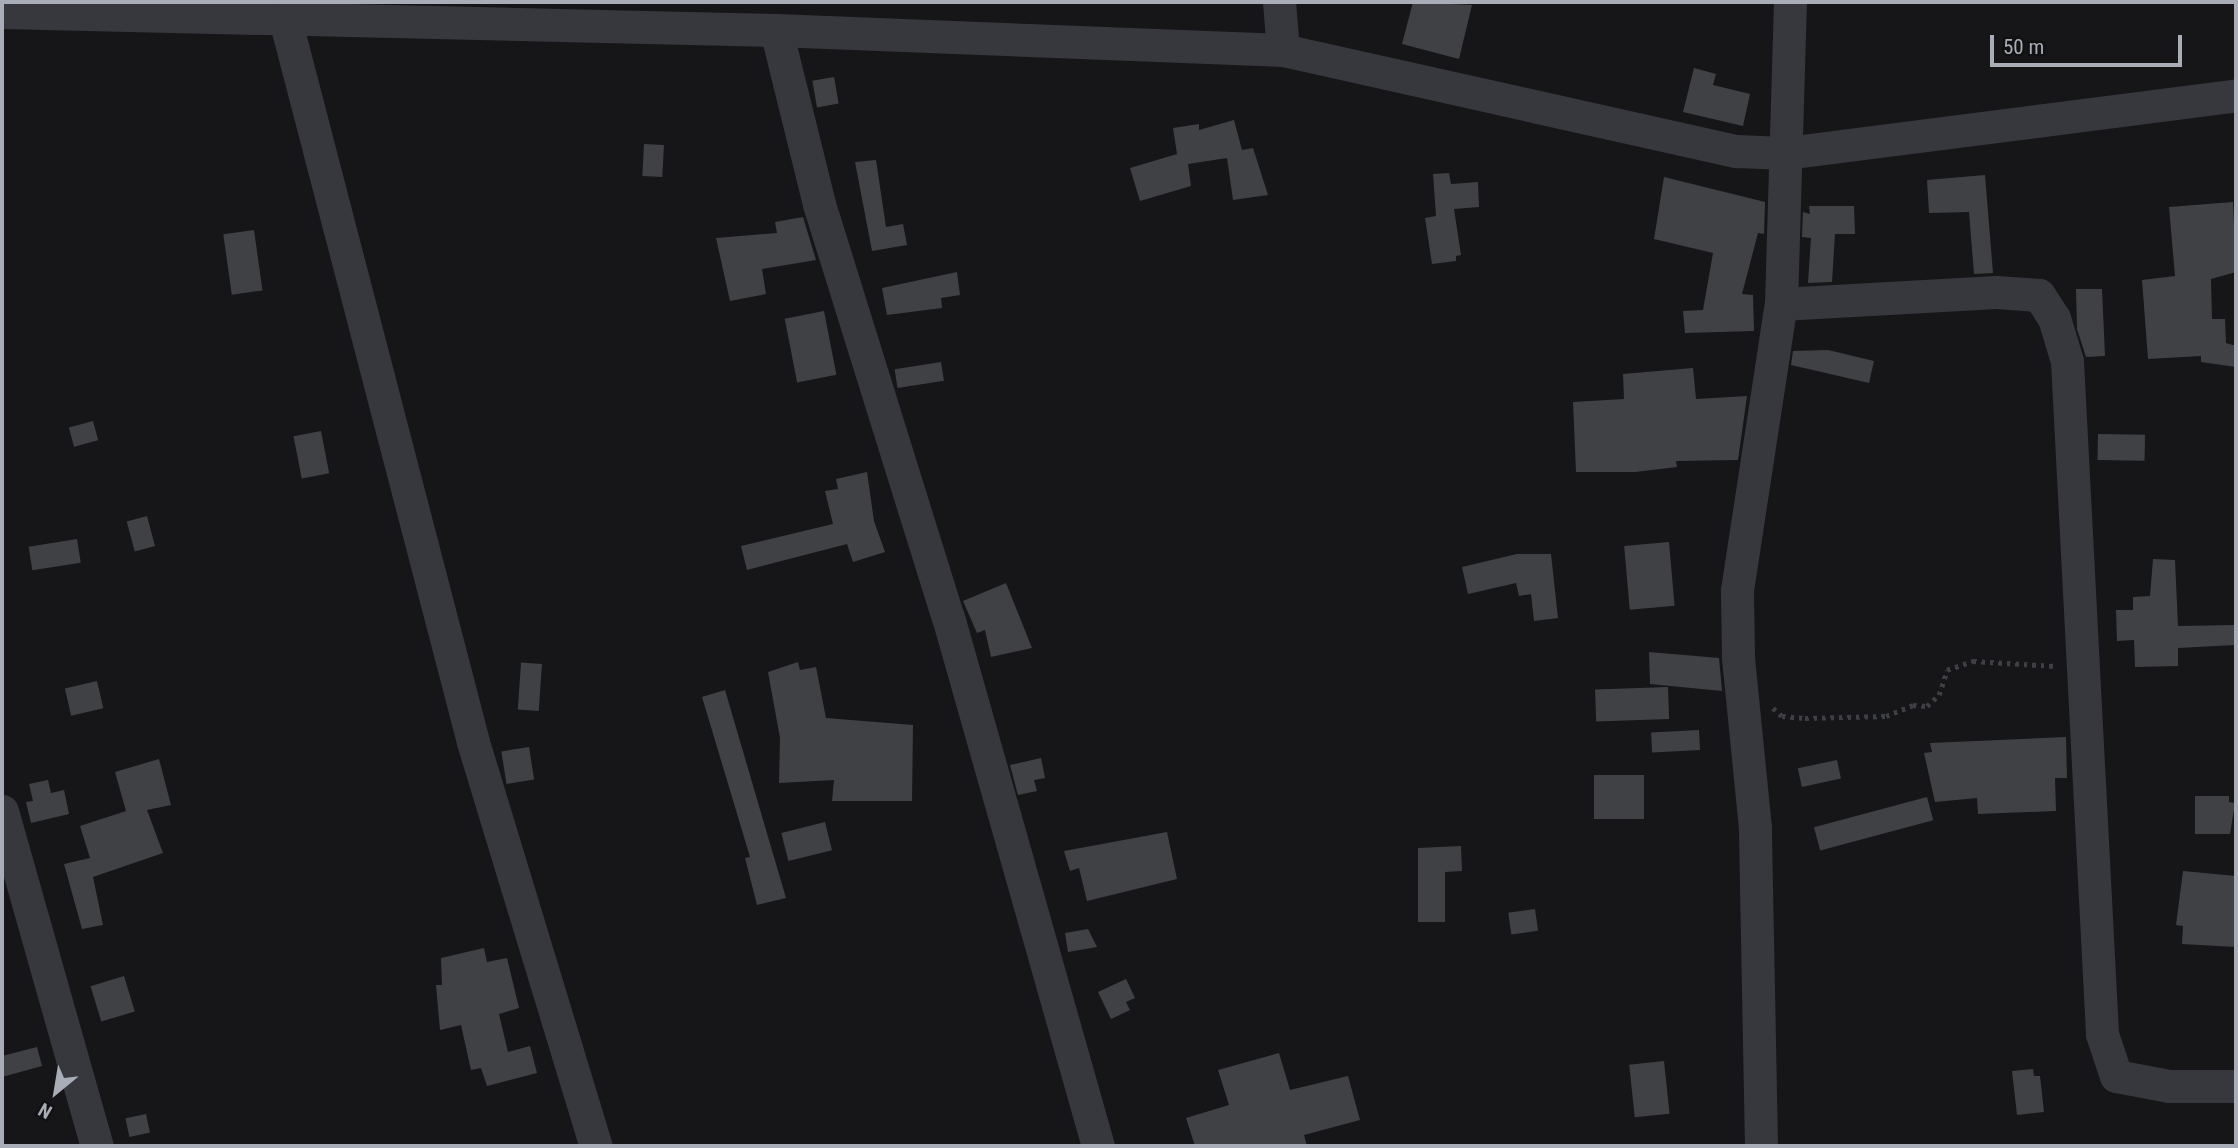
<!DOCTYPE html>
<html>
<head>
<meta charset="utf-8">
<style>
  body { margin:0 }
  #map { position:relative; width:2238px; height:1148px; overflow:hidden; background:#161618; font-family:"Roboto Condensed",sans-serif }
  div>[style] { position:absolute }
  .building>* { inset:0; background:#404145; transform-origin:0 0 }
  .path>* { height:4.5px; margin-top:-2.25px; transform-origin:0; background:repeating-linear-gradient(90deg,#3d3f44 0 3.5px,transparent 0 8.5px) }
  .minor>* { height:33px; margin:-16.5px; padding:0 16.5px; transform-origin:16.5px; border-radius:16.5px; background:#37383d }
  span { translate:-50% -50%; white-space:nowrap; text-align:center; line-height:1.15; -webkit-text-stroke:5px #111113; paint-order:stroke }
  .frame { position:absolute; inset:0; border:4px solid #a8adb8; pointer-events:none }
  .north { position:absolute; left:21px; top:1057px; width:70px; height:70px; -webkit-text-stroke:5px #111113; paint-order:stroke; rotate:210deg; font-size:19px; font-weight:700; line-height:28px; text-align:center; color:#a8adb8 }
  .north::after { content:''; display:block; margin:auto; width:24px; height:32px; background:#a8adb8; clip-path:polygon(50% 0,100% 100%,50% 72%,0 100%) }
  .scale { position:absolute; left:1990px; top:35px; width:192px; height:32px; box-sizing:border-box; border:4px solid #a8adb8; border-top:0; padding-left:9px; font-size:21px; line-height:24px; white-space:nowrap; color:#a8adb8; -webkit-text-stroke:5px #111113; paint-order:stroke }
</style>
</head>
<body>
<div id="map">
  <div class="building">
    <div style="clip-path:polygon(1413px 2px,1472px 5px,1459px 59px,1402px 44px)"></div>
    <div style="clip-path:polygon(1694px 68px,1716px 74px,1713px 85px,1750px 94px,1743px 126px,1683px 112px)"></div>
    <div style="left:834px;top:77px;width:27px;height:22px;rotate:80deg"></div>
    <div style="clip-path:polygon(1234px 120px,1242px 150px,1253px 148px,1268px 195px,1233px 200px,1227px 158px,1188px 164px,1191px 186px,1140px 201px,1130px 168px,1177px 154px,1173px 128px,1199px 124px,1199px 130px)"></div>
    <div style="left:644px;top:144px;width:20px;height:32px;rotate:3deg"></div>
    <div style="clip-path:polygon(876px 160px,886px 227px,903px 224px,907px 245px,872px 251px,855px 162px)"></div>
    <div style="clip-path:polygon(1449px 173px,1451px 184px,1478px 182px,1479px 207px,1454px 209px,1461px 255px,1456px 256px,1456px 261px,1432px 264px,1425px 218px,1436px 216px,1433px 174px)"></div>
    <div style="clip-path:polygon(1985px 175px,1993px 273px,1974px 274px,1969px 212px,1929px 213px,1927px 180px)"></div>
    <div style="clip-path:polygon(1664px 177px,1765px 202px,1764px 234px,1758px 233px,1742px 294px,1753px 295px,1754px 331px,1685px 333px,1683px 311px,1703px 310px,1713px 253px,1654px 239px)"></div>
    <div style="clip-path:polygon(2233px 202px,2236px 272px,2211px 279px,2212px 319px,2225px 319px,2226px 343px,2236px 346px,2236px 367px,2201px 362px,2201px 356px,2148px 359px,2142px 280px,2175px 276px,2169px 207px)"></div>
    <div style="clip-path:polygon(1809px 206px,1854px 206px,1855px 234px,1835px 234px,1832px 282px,1808px 283px,1811px 238px,1802px 237px,1803px 212px,1810px 214px)"></div>
    <div style="clip-path:polygon(803px 217px,816px 260px,762px 269px,766px 294px,730px 301px,716px 238px,777px 233px,775px 222px)"></div>
    <div style="left:254px;top:230px;width:61px;height:31px;rotate:82deg"></div>
    <div style="clip-path:polygon(957px 272px,960px 295px,941px 298px,942px 308px,887px 315px,882px 288px)"></div>
    <div style="clip-path:polygon(2076px 289px,2102px 289px,2105px 356px,2086px 357px,2077px 329px)"></div>
    <div style="left:824px;top:311px;width:65px;height:40px;rotate:79deg"></div>
    <div style="clip-path:polygon(1828px 350px,1874px 361px,1869px 383px,1791px 365px,1793px 351px)"></div>
    <div style="left:941px;top:362px;width:19px;height:47px;rotate:81deg"></div>
    <div style="clip-path:polygon(1693px 368px,1696px 399px,1747px 396px,1738px 460px,1676px 461px,1677px 467px,1635px 472px,1576px 472px,1573px 402px,1624px 399px,1623px 374px)"></div>
    <div style="left:93px;top:421px;width:20px;height:25px;rotate:75deg"></div>
    <div style="left:321px;top:431px;width:43px;height:28px;rotate:79deg"></div>
    <div style="left:2098px;top:434px;width:47px;height:26px;rotate:1deg"></div>
    <div style="clip-path:polygon(867px 472px,874px 521px,885px 552px,853px 562px,847px 544px,747px 570px,741px 546px,833px 524px,825px 491px,838px 489px,836px 479px)"></div>
    <div style="left:147px;top:516px;width:31px;height:21px;rotate:75deg"></div>
    <div style="left:77px;top:539px;width:24px;height:49px;rotate:81deg"></div>
    <div style="left:1669px;top:542px;width:64px;height:45px;rotate:85deg"></div>
    <div style="clip-path:polygon(1517px 554px,1551px 554px,1558px 618px,1534px 621px,1531px 594px,1519px 596px,1516px 583px,1468px 594px,1462px 567px)"></div>
    <div style="clip-path:polygon(2153px 559px,2175px 560px,2178px 626px,2234px 625px,2235px 645px,2178px 648px,2178px 666px,2135px 667px,2134px 640px,2117px 641px,2116px 610px,2133px 610px,2133px 597px,2150px 596px)"></div>
    <div style="clip-path:polygon(1006px 583px,1032px 648px,991px 657px,985px 630px,977px 633px,963px 601px)"></div>
    <div style="clip-path:polygon(1649px 652px,1719px 658px,1722px 691px,1650px 684px)"></div>
    <div style="clip-path:polygon(798px 662px,800px 670px,816px 667px,826px 718px,913px 725px,912px 801px,832px 801px,834px 780px,779px 783px,780px 738px,768px 672px)"></div>
    <div style="left:542px;top:664px;width:47px;height:21px;rotate:94deg"></div>
    <div style="left:97px;top:681px;width:28px;height:33px;rotate:77deg"></div>
    <div style="left:1668px;top:687px;width:32px;height:73px;rotate:88deg"></div>
    <div style="clip-path:polygon(725px 690px,786px 898px,757px 905px,745px 858px,750px 857px,702px 697px)"></div>
    <div style="left:1699px;top:730px;width:20px;height:48px;rotate:87deg"></div>
    <div style="clip-path:polygon(2066px 737px,2067px 778px,2055px 778px,2056px 811px,1978px 814px,1977px 798px,1935px 802px,1924px 753px,1932px 752px,1930px 743px)"></div>
    <div style="left:529px;top:747px;width:33px;height:28px;rotate:81deg"></div>
    <div style="clip-path:polygon(1041px 758px,1045px 778px,1034px 780px,1037px 791px,1018px 795px,1010px 765px)"></div>
    <div style="clip-path:polygon(159px 759px,171px 805px,147px 810px,163px 853px,93px 877px,103px 925px,82px 929px,64px 864px,90px 858px,80px 826px,126px 811px,115px 772px)"></div>
    <div style="left:1837px;top:760px;width:19px;height:40px;rotate:78deg"></div>
    <div style="left:1594px;top:775px;width:50px;height:44px"></div>
    <div style="clip-path:polygon(48px 780px,51px 793px,64px 790px,69px 814px,31px 823px,26px 802px,33px 801px,29px 784px)"></div>
    <div style="clip-path:polygon(2195px 796px,2229px 796px,2229px 802px,2235px 803px,2230px 834px,2195px 834px)"></div>
    <div style="left:1927px;top:797px;width:24px;height:117px;rotate:75deg"></div>
    <div style="left:825px;top:822px;width:29px;height:45px;rotate:76deg"></div>
    <div style="clip-path:polygon(1167px 832px,1177px 879px,1087px 901px,1079px 868px,1070px 871px,1064px 851px)"></div>
    <div style="clip-path:polygon(1461px 846px,1462px 871px,1445px 872px,1445px 922px,1418px 922px,1418px 848px)"></div>
    <div style="clip-path:polygon(2183px 871px,2236px 876px,2236px 947px,2182px 944px,2183px 926px,2176px 925px)"></div>
    <div style="left:1535px;top:909px;width:22px;height:27px;rotate:82deg"></div>
    <div style="clip-path:polygon(1088px 929px,1097px 947px,1068px 952px,1065px 933px)"></div>
    <div style="clip-path:polygon(484px 948px,487px 962px,507px 958px,519px 1008px,499px 1014px,508px 1052px,530px 1046px,537px 1073px,487px 1086px,481px 1068px,471px 1070px,461px 1025px,440px 1030px,436px 985px,442px 985px,441px 958px)"></div>
    <div style="left:124px;top:976px;width:37px;height:35px;rotate:73deg"></div>
    <div style="clip-path:polygon(1126px 979px,1135px 998px,1126px 1002px,1130px 1010px,1111px 1019px,1098px 992px)"></div>
    <div style="clip-path:polygon(37px 1047px,42px 1066px,2px 1077px,2px 1056px)"></div>
    <div style="clip-path:polygon(1279px 1053px,1290px 1090px,1348px 1076px,1360px 1120px,1304px 1135px,1307px 1146px,1195px 1146px,1186px 1118px,1229px 1105px,1218px 1070px)"></div>
    <div style="left:1664px;top:1061px;width:53px;height:35px;rotate:84deg"></div>
    <div style="clip-path:polygon(2033px 1069px,2034px 1076px,2040px 1076px,2044px 1112px,2017px 1115px,2012px 1071px)"></div>
    <div style="left:146px;top:1114px;width:19px;height:21px;rotate:78deg"></div>
  </div>
  <div class="path">
    <div style="left:1773px;top:708px;width:12px;rotate:42deg"></div>
    <div style="left:1782px;top:716px;width:23px;rotate:5deg"></div>
    <div style="left:1805px;top:718px;width:81px;rotate:-1.4deg"></div>
    <div style="left:1886px;top:716px;width:29px;rotate:-22deg"></div>
    <div style="left:1913px;top:705px;width:14px;rotate:4deg"></div>
    <div style="left:1927px;top:706px;width:16px;rotate:-43deg"></div>
    <div style="left:1939px;top:695px;width:26px;rotate:-72deg"></div>
    <div style="left:1947px;top:670px;width:28px;rotate:-19deg"></div>
    <div style="left:1973px;top:661px;width:82px;rotate:3.5deg"></div>
  </div>
  <div class="minor">
    <div style="left:1279px;top:2px;width:48px;rotate:85.2deg"></div>
    <div style="left:2px;top:12px;width:774px;rotate:1.33deg"></div>
    <div style="left:776px;top:30px;width:507px;rotate:2.26deg"></div>
    <div style="left:1283px;top:50px;width:464px;rotate:12.6deg"></div>
    <div style="left:1736px;top:151px;width:50px;rotate:2.3deg"></div>
    <div style="left:1786px;top:153px;width:454px;rotate:-7.3deg"></div>
    <div style="left:285px;top:19px;width:747px;rotate:75.42deg"></div>
    <div style="left:473px;top:742px;width:422px;rotate:73.1deg"></div>
    <div style="left:776px;top:30px;width:179px;rotate:76.1deg"></div>
    <div style="left:819px;top:204px;width:433px;rotate:72.7deg"></div>
    <div style="left:948px;top:617px;width:550px;rotate:74.17deg"></div>
    <div style="left:1781px;top:304px;width:215px;rotate:-3.2deg"></div>
    <div style="left:1996px;top:292px;width:43px;rotate:4deg"></div>
    <div style="left:2039px;top:295px;width:27px;rotate:57deg"></div>
    <div style="left:2054px;top:318px;width:45px;rotate:73.2deg"></div>
    <div style="left:2067px;top:361px;width:674px;rotate:87.02deg"></div>
    <div style="left:2102px;top:1034px;width:44px;rotate:71.6deg"></div>
    <div style="left:2116px;top:1076px;width:54px;rotate:10.7deg"></div>
    <div style="left:2169px;top:1086px;width:67px"></div>
    <div style="left:2px;top:811px;width:348px;rotate:74.2deg"></div>
    <div style="left:1761px;top:1146px;width:318px;rotate:-91.1deg"></div>
    <div style="left:1755px;top:828px;width:172px;rotate:-95.7deg"></div>
    <div style="left:1738px;top:657px;width:67px;rotate:-90.9deg"></div>
    <div style="left:1737px;top:590px;width:289px;rotate:-81.3deg"></div>
    <div style="left:1781px;top:304px;width:302px;rotate:-88.3deg"></div>
  </div>
  <div class="frame"></div>
  <div class="north">N</div>
  <div class="scale">50 m</div>
</div>
</body>
</html>
